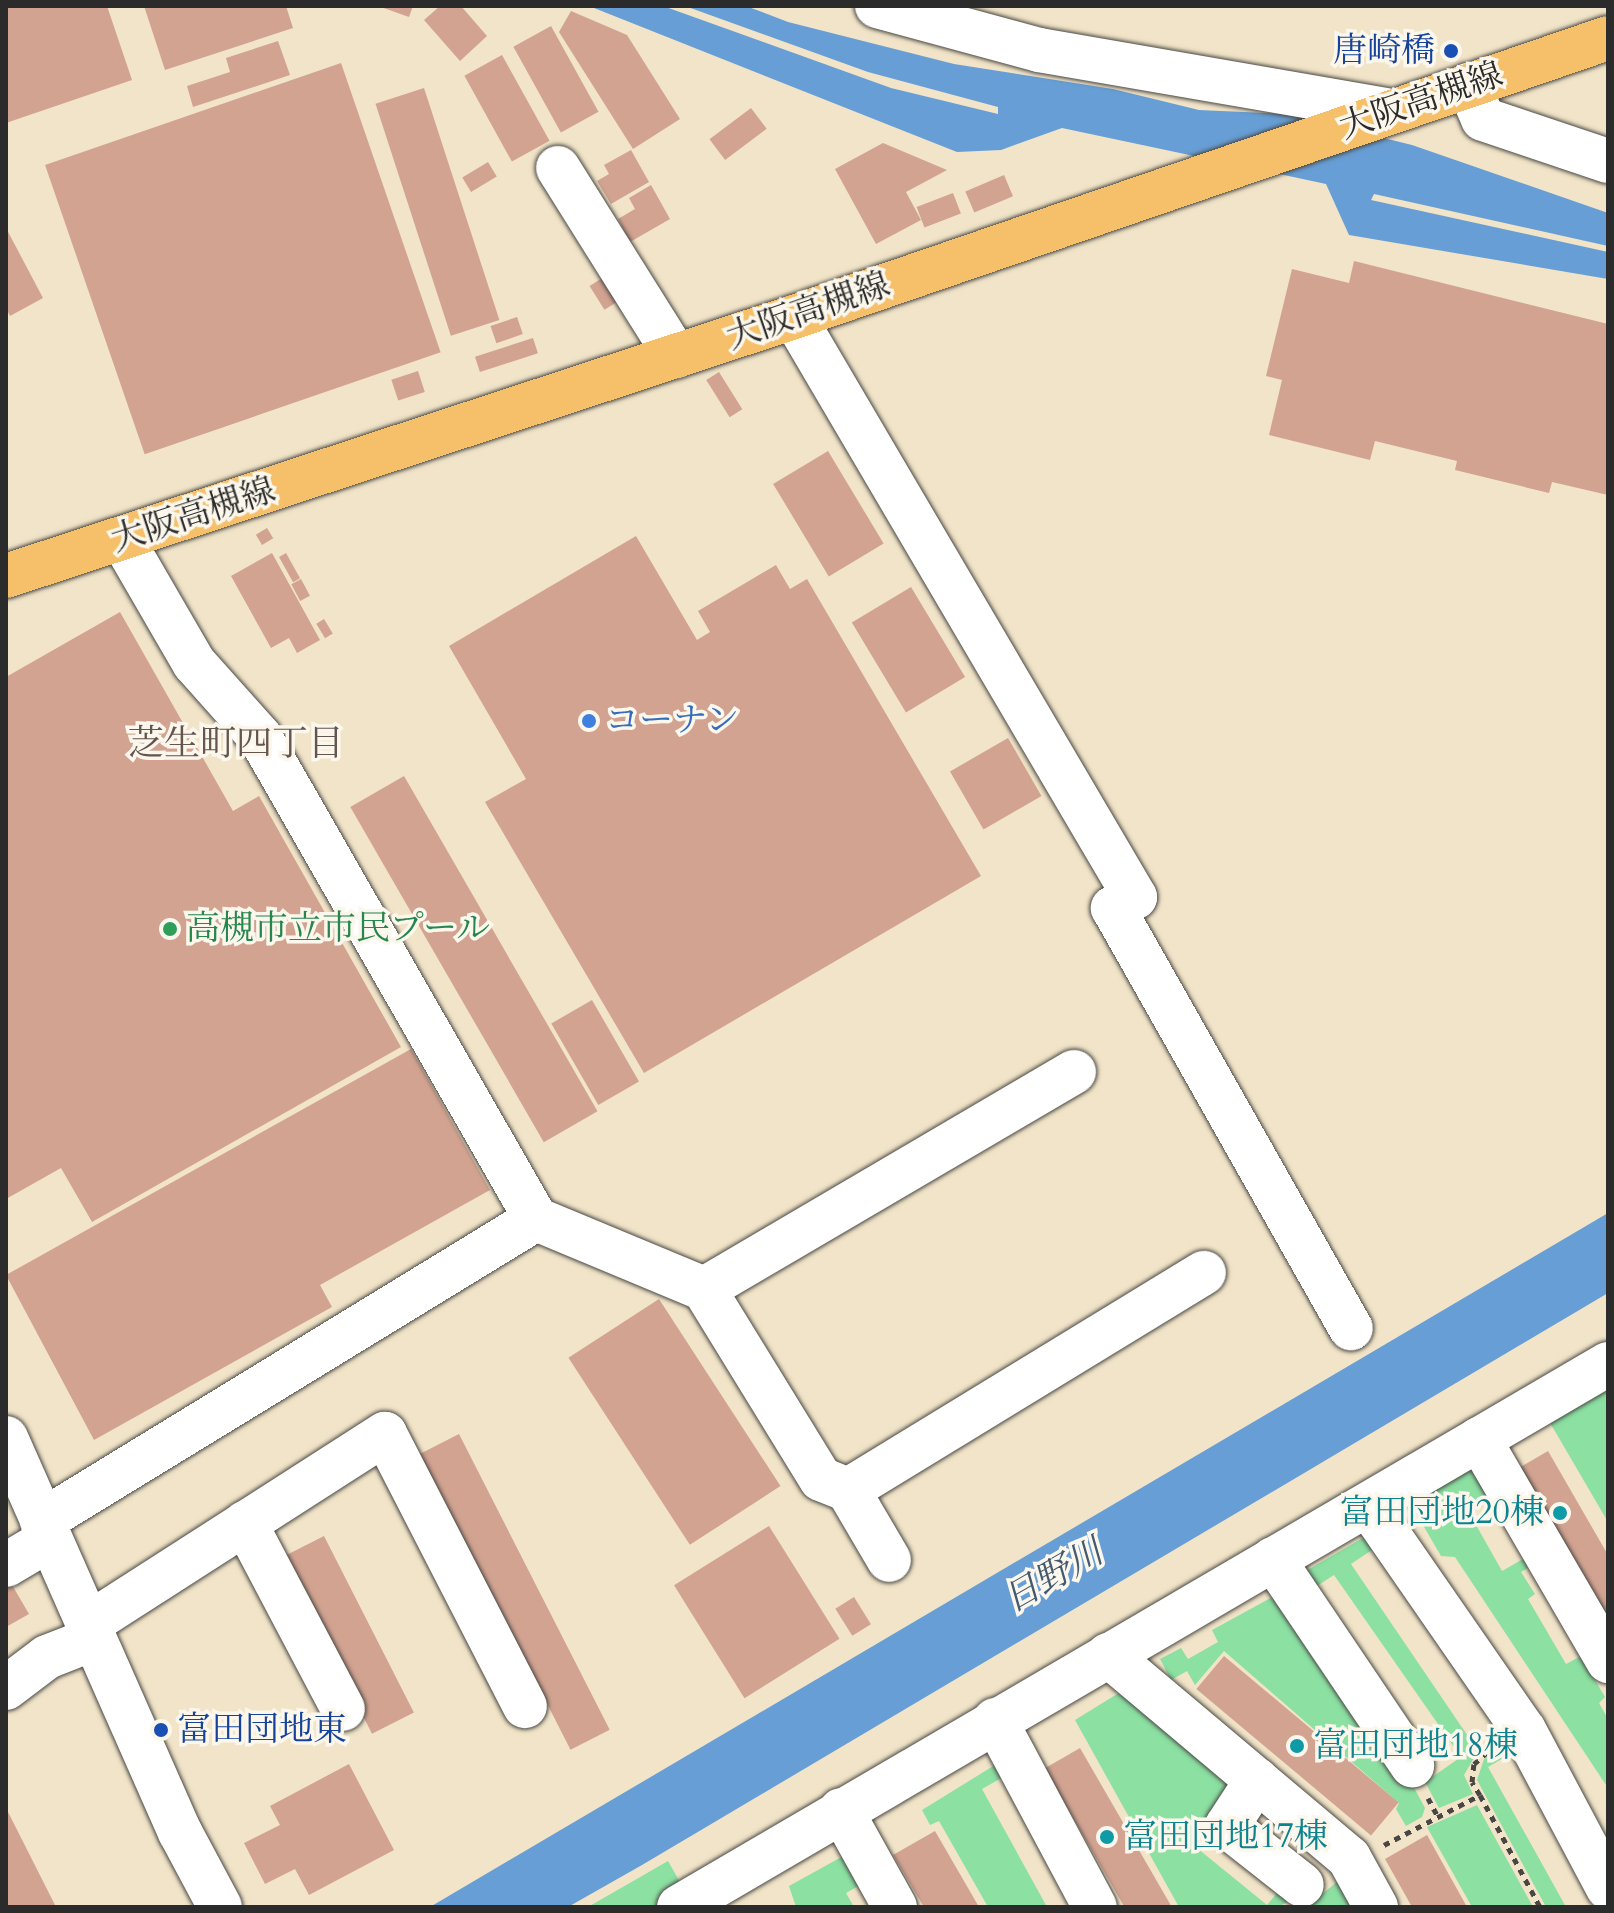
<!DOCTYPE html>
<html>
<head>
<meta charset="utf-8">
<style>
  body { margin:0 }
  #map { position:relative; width:1614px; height:1913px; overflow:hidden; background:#f1e4c8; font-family:Cardo,"Noto Serif JP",serif }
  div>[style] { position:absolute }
  .green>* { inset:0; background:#8be0a2 }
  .water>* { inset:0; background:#679ed5 }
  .building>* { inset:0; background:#d2a391; transform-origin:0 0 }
  .path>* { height:5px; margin-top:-2.5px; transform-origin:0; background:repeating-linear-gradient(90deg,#494743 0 6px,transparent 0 12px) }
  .roads { filter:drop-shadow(0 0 2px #494743) drop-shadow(0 0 2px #494743) }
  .minor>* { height:44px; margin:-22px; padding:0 22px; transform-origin:22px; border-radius:22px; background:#fff }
  .major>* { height:44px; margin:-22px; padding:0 22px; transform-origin:22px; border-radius:22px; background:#f6c06b }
  .dots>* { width:22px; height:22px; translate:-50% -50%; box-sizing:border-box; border:4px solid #fbf7ec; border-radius:50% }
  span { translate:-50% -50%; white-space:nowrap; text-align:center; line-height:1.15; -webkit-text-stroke:7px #fbf7ec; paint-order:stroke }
  .transit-label { font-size:34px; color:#164399 }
  .right { translate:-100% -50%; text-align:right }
  .left { translate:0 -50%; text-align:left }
  .street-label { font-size:34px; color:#2b2b2b }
  .shop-label { font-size:34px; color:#366cbe }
  .leisure-label { font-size:34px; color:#27864d }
  .culture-label { font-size:34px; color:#0d838f }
  .neighbourhood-label { font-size:36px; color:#65554f }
  .water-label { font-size:36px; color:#43596f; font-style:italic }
  .frame { position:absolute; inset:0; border:8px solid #2b2b2b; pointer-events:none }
</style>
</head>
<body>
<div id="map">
  <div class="green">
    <div style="clip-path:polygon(1608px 1388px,1608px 1522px,1549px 1421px)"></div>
    <div style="clip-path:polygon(1477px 1466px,1494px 1494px,1467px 1509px,1502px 1571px,1523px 1559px,1528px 1568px,1521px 1572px,1535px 1594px,1528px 1599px,1566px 1664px,1581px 1656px,1605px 1697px,1599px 1703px,1608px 1719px,1608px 1788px,1455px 1557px,1441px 1556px,1409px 1501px)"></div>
    <div style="clip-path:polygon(1368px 1535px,1375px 1548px,1351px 1564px,1478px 1751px,1464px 1775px,1473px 1794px,1439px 1808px,1425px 1782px,1461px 1757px,1334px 1575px,1309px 1591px,1297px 1576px)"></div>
    <div style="clip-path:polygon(1280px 1593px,1404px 1769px,1425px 1808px,1422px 1817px,1406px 1826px,1396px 1809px,1399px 1803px,1224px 1651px,1195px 1685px,1187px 1671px,1171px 1680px,1160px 1659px,1181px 1648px,1188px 1659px,1218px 1642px,1212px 1630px)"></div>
    <div style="clip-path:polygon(1135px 1683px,1252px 1781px,1192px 1844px,1267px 1905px,1288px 1880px,1301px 1895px,1278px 1907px,1179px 1907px,1075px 1720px)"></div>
    <div style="clip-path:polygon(1507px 1744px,1512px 1753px,1488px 1767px,1566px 1907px,1546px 1907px,1477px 1780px,1484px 1759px)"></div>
    <div style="clip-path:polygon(1003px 1760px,1010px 1773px,982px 1789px,1047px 1907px,988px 1907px,939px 1821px,930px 1825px,922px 1810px)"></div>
    <div style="clip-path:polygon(1477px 1805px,1533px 1907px,1472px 1907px,1427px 1827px)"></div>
    <div style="clip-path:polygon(856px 1849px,873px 1878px,846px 1893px,854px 1907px,796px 1907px,789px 1886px)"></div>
    <div style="clip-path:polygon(668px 1861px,685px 1891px,658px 1907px,588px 1907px)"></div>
    <div style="clip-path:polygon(1349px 1872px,1368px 1907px,1299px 1907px,1321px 1895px)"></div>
  </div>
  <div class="water">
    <div style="clip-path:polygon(589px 6px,663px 6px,891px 88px,998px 114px,998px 107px,868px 72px,685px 6px,746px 6px,788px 22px,954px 64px,1113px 89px,1199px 110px,1286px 114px,1412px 145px,1608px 213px,1608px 246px,1374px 194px,1371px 200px,1608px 252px,1608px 279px,1349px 235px,1326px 184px,1062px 128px,1001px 150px,957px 152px)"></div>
    <div style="clip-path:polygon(1608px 1213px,1608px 1293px,642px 1865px,568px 1907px,430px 1907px)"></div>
  </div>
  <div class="building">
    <div style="clip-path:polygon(6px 6px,107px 6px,132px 80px,6px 123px)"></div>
    <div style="clip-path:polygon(144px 6px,286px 6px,293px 28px,165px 70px)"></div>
    <div style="clip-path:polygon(378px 6px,413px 6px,409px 17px)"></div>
    <div style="clip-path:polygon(440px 6px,461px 6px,487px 36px,460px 61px,424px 20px)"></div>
    <div style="clip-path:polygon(571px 11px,627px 35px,680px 119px,633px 149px,559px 32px)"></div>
    <div style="left:551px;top:26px;width:98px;height:43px;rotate:61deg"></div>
    <div style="clip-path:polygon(278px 41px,290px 75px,193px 107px,187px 86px,230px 72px,226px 58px)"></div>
    <div style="left:502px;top:55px;width:98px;height:43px;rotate:61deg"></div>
    <div style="left:341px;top:63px;width:306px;height:313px;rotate:71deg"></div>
    <div style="left:424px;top:88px;width:244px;height:51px;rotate:72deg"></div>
    <div style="left:751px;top:108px;width:26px;height:52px;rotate:53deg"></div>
    <div style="clip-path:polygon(883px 143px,947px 170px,906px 192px,921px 220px,876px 244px,835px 169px)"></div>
    <div style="clip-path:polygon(631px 150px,649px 182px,611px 204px,597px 181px,609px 174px,604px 165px)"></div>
    <div style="left:488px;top:162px;width:17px;height:30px;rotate:59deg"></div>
    <div style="left:1004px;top:175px;width:23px;height:42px;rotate:67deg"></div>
    <div style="clip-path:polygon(651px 185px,670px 219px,630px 242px,618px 219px,635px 209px,629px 198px)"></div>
    <div style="left:953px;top:193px;width:22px;height:39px;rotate:69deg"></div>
    <div style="clip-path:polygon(6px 228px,43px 298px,10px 316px,6px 308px)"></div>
    <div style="clip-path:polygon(1354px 261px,1608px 324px,1608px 495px,1552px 482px,1549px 493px,1455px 470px,1457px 461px,1375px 441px,1370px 460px,1269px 435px,1282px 380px,1266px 376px,1292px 269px,1349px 283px)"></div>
    <div style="left:604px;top:277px;width:28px;height:17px;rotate:58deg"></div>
    <div style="left:517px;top:317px;width:18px;height:28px;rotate:71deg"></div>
    <div style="left:533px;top:338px;width:16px;height:61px;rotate:72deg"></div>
    <div style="left:418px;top:371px;width:22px;height:28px;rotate:72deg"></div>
    <div style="left:719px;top:372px;width:44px;height:15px;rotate:58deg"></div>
    <div style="left:828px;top:451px;width:108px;height:64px;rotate:59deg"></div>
    <div style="left:267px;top:528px;width:12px;height:13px;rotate:59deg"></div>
    <div style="clip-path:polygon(636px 536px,697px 640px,710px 632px,698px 611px,776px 565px,790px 589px,807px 579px,981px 876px,644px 1073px,485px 802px,526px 779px,449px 646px)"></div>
    <div style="clip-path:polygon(272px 553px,320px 640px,297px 653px,289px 638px,271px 648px,231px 576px)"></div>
    <div style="left:286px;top:553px;width:29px;height:8px;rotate:61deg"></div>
    <div style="left:301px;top:579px;width:19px;height:11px;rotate:62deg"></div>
    <div style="left:911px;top:587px;width:105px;height:69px;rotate:59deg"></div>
    <div style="clip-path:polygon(120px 612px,233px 811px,259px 796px,401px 1047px,92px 1222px,61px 1168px,6px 1199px,6px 677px)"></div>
    <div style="left:324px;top:619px;width:17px;height:9px;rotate:59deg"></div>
    <div style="left:1008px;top:738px;width:67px;height:67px;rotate:60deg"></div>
    <div style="left:404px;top:776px;width:387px;height:62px;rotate:60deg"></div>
    <div style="left:592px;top:1000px;width:94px;height:47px;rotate:60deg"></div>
    <div style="clip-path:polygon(411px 1049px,490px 1190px,320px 1285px,332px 1307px,94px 1440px,6px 1275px)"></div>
    <div style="left:659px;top:1299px;width:223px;height:108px;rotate:57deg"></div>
    <div style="left:459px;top:1434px;width:332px;height:44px;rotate:63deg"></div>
    <div style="clip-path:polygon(1548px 1451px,1608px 1555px,1608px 1638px,1512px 1472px)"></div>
    <div style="left:769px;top:1526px;width:133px;height:112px;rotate:58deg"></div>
    <div style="left:324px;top:1536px;width:198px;height:47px;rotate:63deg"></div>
    <div style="clip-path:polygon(8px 1578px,29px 1614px,6px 1627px,6px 1579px)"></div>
    <div style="left:854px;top:1597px;width:32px;height:22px;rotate:58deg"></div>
    <div style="left:1224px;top:1656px;width:228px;height:43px;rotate:40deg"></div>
    <div style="left:1080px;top:1748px;width:183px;height:41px;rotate:60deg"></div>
    <div style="clip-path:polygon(349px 1764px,394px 1850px,309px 1895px,295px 1869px,265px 1884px,244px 1843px,280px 1825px,270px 1806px)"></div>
    <div style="clip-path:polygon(6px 1808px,56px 1907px,8px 1907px,6px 1902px)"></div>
    <div style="clip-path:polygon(935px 1831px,979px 1907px,924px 1907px,893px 1855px)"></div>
    <div style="clip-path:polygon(1427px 1835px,1467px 1907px,1412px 1907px,1385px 1859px)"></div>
  </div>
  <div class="path">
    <div style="left:1480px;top:1795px;width:127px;rotate:61.8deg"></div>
    <div style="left:1428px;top:1798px;width:19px;rotate:62deg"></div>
    <div style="left:1384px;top:1845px;width:108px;rotate:-27.5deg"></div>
    <div style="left:1480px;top:1795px;width:15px;rotate:-122deg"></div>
    <div style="left:1472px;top:1782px;width:18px;rotate:-84deg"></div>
    <div style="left:1474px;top:1764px;width:24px;rotate:-42deg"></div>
  </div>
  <div class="roads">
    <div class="minor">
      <div style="left:877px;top:6px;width:168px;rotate:15.2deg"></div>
      <div style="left:1039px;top:50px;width:359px;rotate:9.8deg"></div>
      <div style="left:1468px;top:85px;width:37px;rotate:66deg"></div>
      <div style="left:1483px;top:119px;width:132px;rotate:18.6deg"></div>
      <div style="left:558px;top:168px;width:222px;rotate:57.9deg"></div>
      <div style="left:794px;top:317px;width:673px;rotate:59.55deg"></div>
      <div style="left:1135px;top:897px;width:25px;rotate:153deg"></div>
      <div style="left:1113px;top:908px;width:483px;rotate:60.5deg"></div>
      <div style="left:536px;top:1219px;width:182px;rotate:22.6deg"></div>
      <div style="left:704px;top:1289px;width:223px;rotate:58.4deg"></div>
      <div style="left:821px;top:1479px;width:29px;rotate:22deg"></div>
      <div style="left:848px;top:1490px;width:81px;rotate:59.6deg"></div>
      <div style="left:704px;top:1289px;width:429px;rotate:-30.4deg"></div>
      <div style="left:6px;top:1438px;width:431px;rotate:66.2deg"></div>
      <div style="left:180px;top:1832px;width:85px;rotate:61.9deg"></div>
      <div style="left:1479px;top:1439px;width:257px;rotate:59.8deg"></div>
      <div style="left:848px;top:1490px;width:417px;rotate:-31.4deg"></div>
      <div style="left:1370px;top:1508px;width:270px;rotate:55.3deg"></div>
      <div style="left:1524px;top:1730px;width:179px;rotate:62deg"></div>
      <div style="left:42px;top:1521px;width:579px;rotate:-31.44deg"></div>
      <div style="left:536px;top:1219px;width:555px;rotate:-119.8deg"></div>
      <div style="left:260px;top:737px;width:99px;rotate:-131.7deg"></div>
      <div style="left:194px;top:663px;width:143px;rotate:-120.1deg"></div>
      <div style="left:245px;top:1523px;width:210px;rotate:62.2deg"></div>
      <div style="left:1273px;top:1559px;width:249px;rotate:56deg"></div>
      <div style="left:6px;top:1565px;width:51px;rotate:-30.6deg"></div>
      <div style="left:87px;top:1625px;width:354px;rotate:-32.7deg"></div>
      <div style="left:385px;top:1434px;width:306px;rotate:62.8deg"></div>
      <div style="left:1108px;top:1655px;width:315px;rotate:40.1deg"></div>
      <div style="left:1349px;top:1858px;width:56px;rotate:61.1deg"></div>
      <div style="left:6px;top:1688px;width:51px;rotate:-37.1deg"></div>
      <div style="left:47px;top:1657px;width:49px;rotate:-21.4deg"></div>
      <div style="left:995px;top:1720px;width:212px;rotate:61.9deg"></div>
      <div style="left:1257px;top:1780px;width:55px;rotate:123.1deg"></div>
      <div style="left:1227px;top:1826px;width:95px;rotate:38.2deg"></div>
      <div style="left:841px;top:1810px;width:111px;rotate:60.9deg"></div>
      <div style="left:679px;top:1907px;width:1076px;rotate:-30.31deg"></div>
    </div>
    <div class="major">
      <div style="left:6px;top:576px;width:829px;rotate:-18.19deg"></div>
      <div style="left:794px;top:317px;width:860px;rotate:-18.92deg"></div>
    </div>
  </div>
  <div class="dots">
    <div style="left:1451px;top:51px;background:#1a4fb4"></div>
    <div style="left:589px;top:721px;background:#3f7fe0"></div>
    <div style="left:170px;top:929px;background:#2e9e5b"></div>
    <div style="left:1560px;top:1513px;background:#0f9aa8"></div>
    <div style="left:161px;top:1730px;background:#1a4fb4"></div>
    <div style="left:1297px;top:1746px;background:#0f9aa8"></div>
    <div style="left:1107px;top:1837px;background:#0f9aa8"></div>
  </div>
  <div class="transit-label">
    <span class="right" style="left:1435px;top:51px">唐崎橋</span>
    <span class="left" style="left:177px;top:1730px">富田団地東</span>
  </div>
  <div class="street-label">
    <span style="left:1421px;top:101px;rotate:-19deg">大阪高槻線</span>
    <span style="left:808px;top:311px;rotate:-19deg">大阪高槻線</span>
    <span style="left:193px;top:515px;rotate:-18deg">大阪高槻線</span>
  </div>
  <div class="shop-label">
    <span class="left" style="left:605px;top:721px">コーナン</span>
  </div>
  <div class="leisure-label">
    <span class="left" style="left:186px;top:929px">高槻市立市民プール</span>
  </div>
  <div class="culture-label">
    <span class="right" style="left:1544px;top:1513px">富田団地20棟</span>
    <span class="left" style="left:1313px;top:1746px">富田団地18棟</span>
    <span class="left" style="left:1123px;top:1837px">富田団地17棟</span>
  </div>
  <div class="neighbourhood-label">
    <span style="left:236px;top:744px">芝生町四丁目</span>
  </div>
  <div class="water-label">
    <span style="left:1053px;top:1576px;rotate:-30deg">日野川</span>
  </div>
  <div class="frame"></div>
</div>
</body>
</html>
